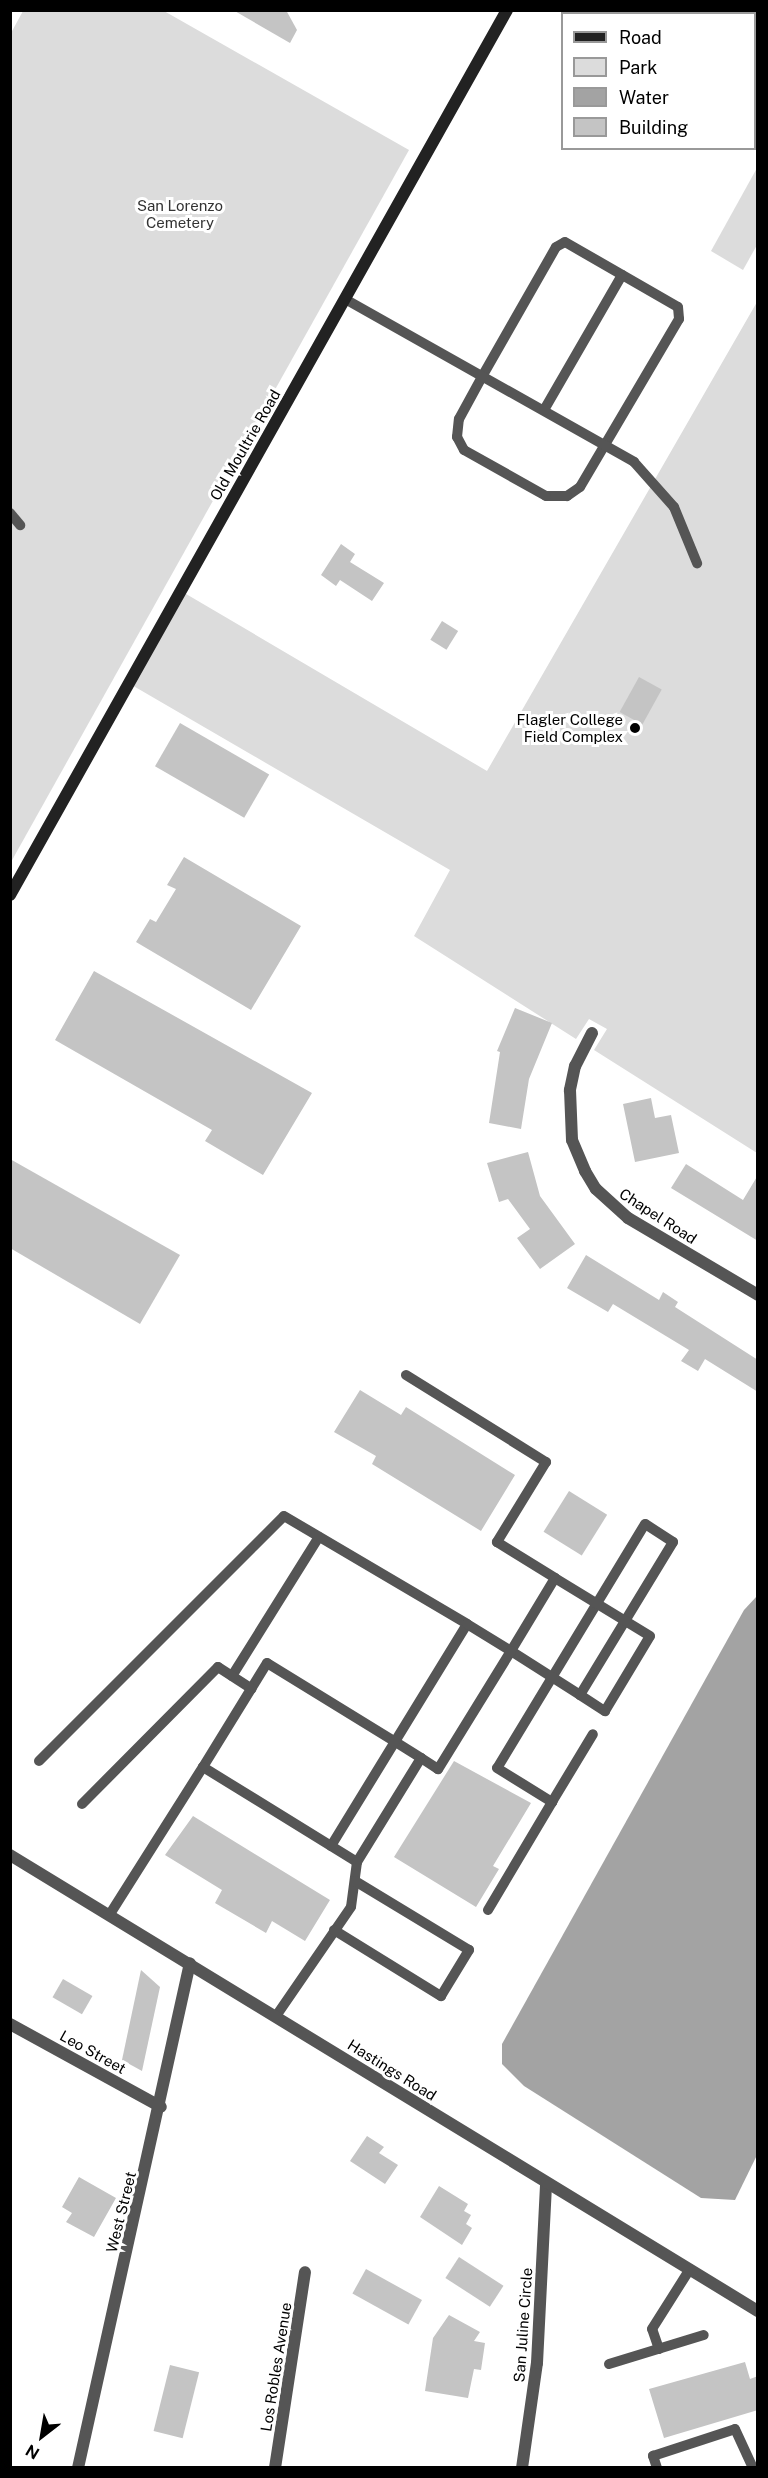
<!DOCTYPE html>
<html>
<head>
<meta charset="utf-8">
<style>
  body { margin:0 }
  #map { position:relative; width:768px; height:2478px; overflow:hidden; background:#fff; font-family:"Public Sans",sans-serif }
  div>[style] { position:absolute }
  .green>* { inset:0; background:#dcdcdc }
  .water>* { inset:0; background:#a3a3a3 }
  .building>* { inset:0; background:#c4c4c4; transform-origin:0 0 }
  .service>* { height:10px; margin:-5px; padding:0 5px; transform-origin:5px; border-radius:5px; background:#555 }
  .minor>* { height:12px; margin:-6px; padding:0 6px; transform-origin:6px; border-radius:6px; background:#555 }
  .tertiary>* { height:12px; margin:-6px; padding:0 6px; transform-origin:6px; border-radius:6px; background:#555 }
  .secondary>* { height:12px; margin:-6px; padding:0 6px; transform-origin:6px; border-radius:6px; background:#222 }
  .dots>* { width:16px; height:16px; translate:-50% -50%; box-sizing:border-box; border:3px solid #fff; border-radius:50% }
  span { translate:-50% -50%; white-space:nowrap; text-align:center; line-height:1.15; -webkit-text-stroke:6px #fff; paint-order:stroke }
  .park-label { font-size:15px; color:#333 }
  .street-label { font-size:15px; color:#000 }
  .poi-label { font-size:15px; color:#000 }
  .right { translate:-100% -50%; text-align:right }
  .frame { position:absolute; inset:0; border:12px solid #000; pointer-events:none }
  .legend { position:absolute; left:561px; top:12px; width:195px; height:138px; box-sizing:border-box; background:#fff; border:2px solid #999; margin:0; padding:8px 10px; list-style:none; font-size:18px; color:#000 }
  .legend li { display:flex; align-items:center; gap:12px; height:30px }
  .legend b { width:30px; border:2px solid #999 }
  .north { position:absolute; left:12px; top:2406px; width:60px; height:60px; -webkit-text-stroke:4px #fff; paint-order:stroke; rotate:211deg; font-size:16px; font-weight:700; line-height:24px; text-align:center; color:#000 }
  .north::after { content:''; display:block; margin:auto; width:21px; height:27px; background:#000; clip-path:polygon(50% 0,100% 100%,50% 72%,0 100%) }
</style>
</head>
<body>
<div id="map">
  <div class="green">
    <div style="clip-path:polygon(23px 11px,164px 11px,409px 150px,11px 862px,11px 33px)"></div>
    <div style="clip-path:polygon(757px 168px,757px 245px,743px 270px,711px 251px)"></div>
    <div style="clip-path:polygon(757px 302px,757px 1153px,594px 1050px,607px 1029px,589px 1019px,576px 1039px,414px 936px,450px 870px,130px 684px,181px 591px,487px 771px)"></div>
  </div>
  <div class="water">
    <div style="clip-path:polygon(757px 1596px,758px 2153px,735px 2200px,701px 2198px,524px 2086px,502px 2064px,502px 2044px,744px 1610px)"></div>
  </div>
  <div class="building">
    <div style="clip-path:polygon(233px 10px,286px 10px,297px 30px,290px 43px)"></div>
    <div style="clip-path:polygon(341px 544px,355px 554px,350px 562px,384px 583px,372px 601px,340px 580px,336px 586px,321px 575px)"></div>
    <div style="left:442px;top:621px;width:19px;height:22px;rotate:32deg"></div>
    <div style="left:639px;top:677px;width:26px;height:40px;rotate:29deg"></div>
    <div style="left:180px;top:723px;width:103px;height:50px;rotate:30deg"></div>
    <div style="clip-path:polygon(184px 857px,301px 926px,251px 1010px,136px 942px,150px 919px,156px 922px,176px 889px,167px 885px)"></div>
    <div style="clip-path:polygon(94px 971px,312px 1093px,263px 1175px,205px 1141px,212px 1130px,55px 1040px)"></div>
    <div style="clip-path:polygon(515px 1008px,552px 1023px,529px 1079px,521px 1129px,489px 1123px,500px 1052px,497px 1051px)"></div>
    <div style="clip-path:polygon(651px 1098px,655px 1118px,671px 1115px,679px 1153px,635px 1162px,623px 1104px)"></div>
    <div style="clip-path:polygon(528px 1152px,540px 1196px,575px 1244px,540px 1269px,517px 1238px,530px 1229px,508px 1199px,499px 1202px,487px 1163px)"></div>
    <div style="clip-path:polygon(10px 1159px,180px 1255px,140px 1324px,10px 1248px)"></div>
    <div style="clip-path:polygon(686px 1164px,743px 1200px,758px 1175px,758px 1241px,671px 1188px)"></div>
    <div style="clip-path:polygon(586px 1255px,659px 1300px,663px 1292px,678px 1302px,675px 1307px,758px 1360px,758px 1392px,705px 1359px,698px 1371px,681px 1361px,689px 1350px,613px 1304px,608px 1312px,567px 1288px)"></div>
    <div style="clip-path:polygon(360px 1390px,401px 1415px,406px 1407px,515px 1475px,481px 1531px,372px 1464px,376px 1456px,334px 1432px)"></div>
    <div style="left:569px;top:1491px;width:45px;height:48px;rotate:32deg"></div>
    <div style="clip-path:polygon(454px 1761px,531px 1803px,493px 1866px,499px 1869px,476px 1907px,394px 1857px)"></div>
    <div style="clip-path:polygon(193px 1816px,330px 1900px,305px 1941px,272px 1921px,266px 1933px,215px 1903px,222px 1890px,165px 1855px)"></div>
    <div style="clip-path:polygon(141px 1970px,160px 1987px,142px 2071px,122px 2060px)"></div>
    <div style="left:63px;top:1979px;width:34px;height:21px;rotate:30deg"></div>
    <div style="clip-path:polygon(367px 2136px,384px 2147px,379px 2153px,398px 2165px,385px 2184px,350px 2161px)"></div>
    <div style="clip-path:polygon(79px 2177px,116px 2198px,94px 2237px,66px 2222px,72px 2213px,62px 2207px)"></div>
    <div style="clip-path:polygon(439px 2186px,468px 2204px,464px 2211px,471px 2215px,466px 2224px,472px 2228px,462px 2245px,420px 2217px)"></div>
    <div style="left:459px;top:2257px;width:53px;height:25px;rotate:33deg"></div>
    <div style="left:366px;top:2269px;width:64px;height:28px;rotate:29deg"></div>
    <div style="clip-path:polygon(449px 2315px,480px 2332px,474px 2341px,485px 2343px,481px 2370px,474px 2369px,468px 2398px,425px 2391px,433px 2338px)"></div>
    <div style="clip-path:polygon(745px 2362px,750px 2379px,758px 2376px,758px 2410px,664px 2438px,649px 2389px)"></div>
    <div style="left:170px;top:2365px;width:30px;height:68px;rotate:14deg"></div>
  </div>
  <div class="service">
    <div style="left:565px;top:242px;width:130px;rotate:29.9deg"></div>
    <div style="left:678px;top:307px;width:12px;rotate:85deg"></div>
    <div style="left:679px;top:319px;width:195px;rotate:120.5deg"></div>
    <div style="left:580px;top:487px;width:16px;rotate:145deg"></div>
    <div style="left:567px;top:496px;width:21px;rotate:180deg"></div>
    <div style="left:546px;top:496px;width:94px;rotate:-150.7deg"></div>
    <div style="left:464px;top:450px;width:15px;rotate:-118deg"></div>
    <div style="left:457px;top:437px;width:18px;rotate:-84deg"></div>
    <div style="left:459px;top:419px;width:50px;rotate:-61.4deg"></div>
    <div style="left:483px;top:375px;width:147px;rotate:-60.3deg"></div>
    <div style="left:556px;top:247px;width:10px;rotate:-29deg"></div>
    <div style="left:345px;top:299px;width:332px;rotate:29.4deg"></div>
    <div style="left:634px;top:462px;width:60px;rotate:48.4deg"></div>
    <div style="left:674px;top:507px;width:61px;rotate:67.7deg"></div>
    <div style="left:544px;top:410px;width:156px;rotate:-60deg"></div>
    <div style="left:10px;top:513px;width:16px;rotate:50deg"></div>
    <div style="left:406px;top:1375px;width:165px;rotate:31.9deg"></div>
    <div style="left:546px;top:1462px;width:94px;rotate:121.5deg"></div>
    <div style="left:497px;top:1542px;width:68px;rotate:31.8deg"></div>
    <div style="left:232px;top:1676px;width:164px;rotate:-58deg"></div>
    <div style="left:580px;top:1695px;width:179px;rotate:-58.7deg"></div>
    <div style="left:673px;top:1542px;width:33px;rotate:-147deg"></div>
    <div style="left:645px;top:1524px;width:285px;rotate:121.2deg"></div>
    <div style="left:497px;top:1768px;width:65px;rotate:31.7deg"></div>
    <div style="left:552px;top:1802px;width:79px;rotate:-58.9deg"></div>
    <div style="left:39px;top:1761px;width:346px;rotate:-45deg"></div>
    <div style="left:284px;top:1516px;width:212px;rotate:30.5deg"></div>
    <div style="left:203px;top:1767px;width:122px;rotate:-58.4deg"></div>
    <div style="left:267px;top:1663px;width:149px;rotate:31.6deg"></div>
    <div style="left:394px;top:1741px;width:32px;rotate:32deg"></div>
    <div style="left:421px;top:1758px;width:122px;rotate:121.6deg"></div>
    <div style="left:82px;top:1804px;width:193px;rotate:-45.2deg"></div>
    <div style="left:218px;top:1667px;width:40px;rotate:32.9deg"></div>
    <div style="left:331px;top:1846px;width:260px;rotate:-58.5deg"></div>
    <div style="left:467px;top:1624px;width:52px;rotate:31.5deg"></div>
    <div style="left:511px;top:1651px;width:82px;rotate:32.5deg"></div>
    <div style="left:580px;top:1695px;width:30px;rotate:33deg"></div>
    <div style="left:605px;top:1711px;width:87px;rotate:-59deg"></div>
    <div style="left:650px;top:1636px;width:111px;rotate:-148.6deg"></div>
    <div style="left:555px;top:1578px;width:85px;rotate:121.1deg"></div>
    <div style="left:511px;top:1651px;width:139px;rotate:121.7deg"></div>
    <div style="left:438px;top:1769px;width:20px;rotate:-147deg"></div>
    <div style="left:488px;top:1910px;width:126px;rotate:-59.3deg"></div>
    <div style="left:110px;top:1914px;width:174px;rotate:-57.7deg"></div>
    <div style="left:203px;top:1767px;width:181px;rotate:31.7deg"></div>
    <div style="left:357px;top:1862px;width:45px;rotate:97.6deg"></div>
    <div style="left:351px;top:1907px;width:132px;rotate:124.5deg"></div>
    <div style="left:334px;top:1930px;width:126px;rotate:31.7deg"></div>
    <div style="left:441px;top:1996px;width:54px;rotate:-58.7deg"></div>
    <div style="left:469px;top:1950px;width:133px;rotate:-148.8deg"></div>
    <div style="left:659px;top:2349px;width:21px;rotate:-109deg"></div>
    <div style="left:652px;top:2329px;width:71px;rotate:-57.7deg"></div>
    <div style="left:609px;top:2364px;width:99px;rotate:-17deg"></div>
    <div style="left:657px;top:2468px;width:13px;rotate:-108deg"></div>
    <div style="left:653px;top:2456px;width:86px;rotate:-18.2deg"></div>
    <div style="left:735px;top:2429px;width:43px;rotate:65.2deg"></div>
  </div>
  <div class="minor">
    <div style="left:592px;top:1033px;width:37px;rotate:117deg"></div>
    <div style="left:575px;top:1066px;width:25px;rotate:102deg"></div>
    <div style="left:570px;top:1090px;width:50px;rotate:87.7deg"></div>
    <div style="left:572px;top:1140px;width:34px;rotate:67deg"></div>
    <div style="left:585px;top:1171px;width:21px;rotate:59deg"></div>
    <div style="left:596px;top:1189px;width:43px;rotate:42.2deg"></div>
    <div style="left:628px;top:1218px;width:151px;rotate:30.6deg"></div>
    <div style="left:10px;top:2024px;width:172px;rotate:28.8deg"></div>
    <div style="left:78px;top:2468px;width:517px;rotate:-77.5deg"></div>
    <div style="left:275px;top:2468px;width:198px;rotate:-81.3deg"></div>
    <div style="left:522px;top:2468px;width:106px;rotate:-81.9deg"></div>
    <div style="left:537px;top:2363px;width:179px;rotate:-87.1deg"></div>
  </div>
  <div class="tertiary">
    <div style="left:10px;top:1855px;width:876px;rotate:31.37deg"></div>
  </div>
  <div class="secondary">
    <div style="left:10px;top:895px;width:1015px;rotate:-60.68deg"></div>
  </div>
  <div class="dots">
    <div style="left:635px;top:728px;background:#000"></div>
  </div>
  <div class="park-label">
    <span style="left:180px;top:214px">San Lorenzo<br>Cemetery</span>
  </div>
  <div class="street-label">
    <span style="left:245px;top:445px;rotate:-60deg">Old Moultrie Road</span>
    <span style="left:658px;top:1216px;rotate:33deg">Chapel Road</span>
    <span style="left:93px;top:2052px;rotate:29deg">Leo Street</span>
    <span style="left:392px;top:2070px;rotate:32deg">Hastings Road</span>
    <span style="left:121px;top:2212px;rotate:-76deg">West Street</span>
    <span style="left:523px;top:2325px;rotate:-86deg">San Juline Circle</span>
    <span style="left:276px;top:2367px;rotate:-81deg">Los Robles Avenue</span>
  </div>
  <div class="poi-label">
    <span class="right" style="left:623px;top:728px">Flagler College<br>Field Complex</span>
  </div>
  <div class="frame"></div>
  <ul class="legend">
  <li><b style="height:8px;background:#222"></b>Road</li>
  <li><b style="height:16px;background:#dcdcdc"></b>Park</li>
  <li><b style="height:16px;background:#a3a3a3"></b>Water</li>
  <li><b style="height:16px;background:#c4c4c4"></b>Building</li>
  </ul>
  <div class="north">N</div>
</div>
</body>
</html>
